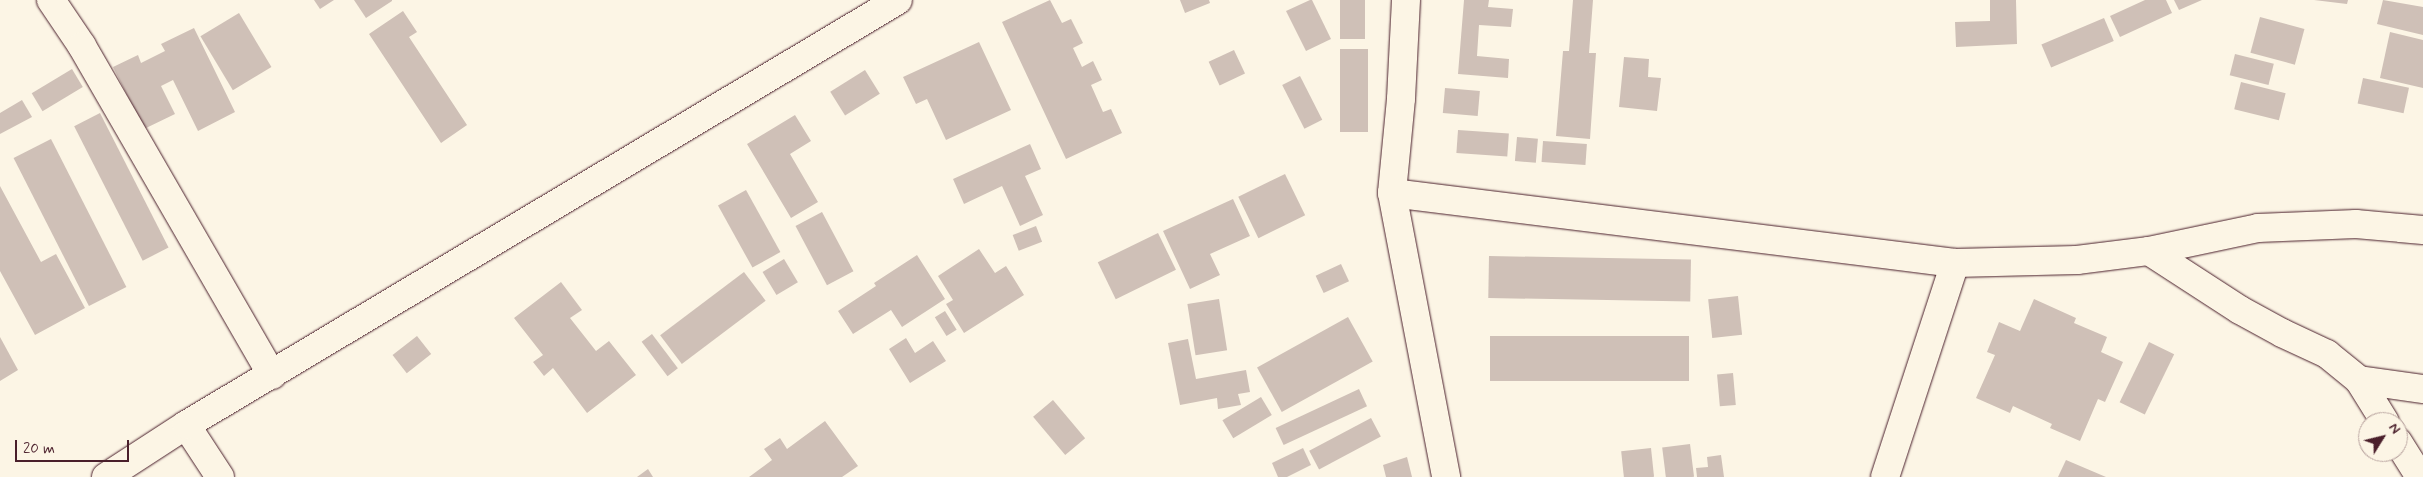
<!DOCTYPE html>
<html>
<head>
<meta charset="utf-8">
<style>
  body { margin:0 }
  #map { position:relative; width:2423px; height:477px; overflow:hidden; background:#fcf5e5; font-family:Mynerve,sans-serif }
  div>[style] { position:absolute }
  .building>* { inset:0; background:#cfc0b7; transform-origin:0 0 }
  .roads { filter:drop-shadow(0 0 1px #4a1f2b) drop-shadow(0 0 1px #4a1f2b) }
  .minor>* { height:28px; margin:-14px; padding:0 14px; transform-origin:14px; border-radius:14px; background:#fcf5e5 }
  span { translate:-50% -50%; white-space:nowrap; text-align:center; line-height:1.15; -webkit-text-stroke:4px #fcf5e5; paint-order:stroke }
  .north { position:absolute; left:2358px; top:412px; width:50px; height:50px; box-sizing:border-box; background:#fcf5e5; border:1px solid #b59f9b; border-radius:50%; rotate:54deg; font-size:14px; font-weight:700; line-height:20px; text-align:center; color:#4a1f2b }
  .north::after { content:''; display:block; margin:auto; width:18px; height:22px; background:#4a1f2b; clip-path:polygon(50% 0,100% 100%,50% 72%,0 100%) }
  .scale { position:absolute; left:15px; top:440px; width:114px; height:22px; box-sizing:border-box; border:2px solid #4a1f2b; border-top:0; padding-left:6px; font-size:15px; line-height:18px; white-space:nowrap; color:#4a1f2b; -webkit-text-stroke:4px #fcf5e5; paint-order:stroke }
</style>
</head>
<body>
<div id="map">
  <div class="building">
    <div style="clip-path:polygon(314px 0,334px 0,320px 9px)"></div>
    <div style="clip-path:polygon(354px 0,392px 0,392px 1px,366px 18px)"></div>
    <div style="clip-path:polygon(1050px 0,1062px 23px,1071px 19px,1083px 43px,1073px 48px,1082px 67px,1093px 61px,1102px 80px,1091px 85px,1103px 112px,1111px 109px,1122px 133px,1066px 159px,1002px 22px)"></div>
    <div style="clip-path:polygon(1180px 0,1209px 0,1210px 3px,1185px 13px)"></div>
    <div style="clip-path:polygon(1310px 0,1312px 0,1331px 39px,1306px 51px,1286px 11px)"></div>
    <div style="left:1340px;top:0;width:25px;height:39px"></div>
    <div style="clip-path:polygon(1464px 0,1489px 0,1488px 7px,1513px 9px,1511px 27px,1479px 25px,1477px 56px,1509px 59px,1508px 78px,1458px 74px)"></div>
    <div style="clip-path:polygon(1573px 0,1593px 0,1589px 53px,1596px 53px,1590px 139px,1556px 136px,1563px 51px,1569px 51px)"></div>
    <div style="clip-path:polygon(1990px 0,2016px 0,2017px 44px,1956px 47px,1955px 22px,1990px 21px)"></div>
    <div style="clip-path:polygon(2145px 0,2166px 0,2172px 13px,2120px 37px,2110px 16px)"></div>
    <div style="clip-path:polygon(2174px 0,2202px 0,2179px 10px)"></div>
    <div style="clip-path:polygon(2314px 0,2348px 0,2347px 4px)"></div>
    <div style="clip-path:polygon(2383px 0,2423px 7px,2423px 35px,2377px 24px)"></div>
    <div style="clip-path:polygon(403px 11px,417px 32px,409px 37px,467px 125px,441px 143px,369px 34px)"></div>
    <div style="left:239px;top:13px;width:63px;height:45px;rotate:59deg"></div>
    <div style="left:2260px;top:17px;width:46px;height:37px;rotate:15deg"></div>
    <div style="left:2104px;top:18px;width:25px;height:68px;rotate:67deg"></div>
    <div style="clip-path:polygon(194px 28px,235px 112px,198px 131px,173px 80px,161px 86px,175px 114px,144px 129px,113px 67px,138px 55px,141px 63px,165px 51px,161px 44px)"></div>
    <div style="clip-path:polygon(2390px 32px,2423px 40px,2423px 88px,2380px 78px)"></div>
    <div style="clip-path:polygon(979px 42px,1011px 110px,946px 140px,927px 99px,916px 104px,903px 77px)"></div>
    <div style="left:1340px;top:49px;width:28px;height:83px"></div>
    <div style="left:1234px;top:50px;width:26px;height:28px;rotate:65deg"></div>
    <div style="left:2235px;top:54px;width:40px;height:22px;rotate:14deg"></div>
    <div style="clip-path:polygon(1624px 57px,1649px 59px,1648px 77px,1661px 78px,1657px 111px,1619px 107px)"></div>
    <div style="left:72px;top:69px;width:21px;height:47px;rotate:59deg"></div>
    <div style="left:865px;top:70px;width:28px;height:41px;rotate:58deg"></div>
    <div style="left:1300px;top:76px;width:49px;height:20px;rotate:63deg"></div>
    <div style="left:2363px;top:78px;width:47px;height:26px;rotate:12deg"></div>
    <div style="left:2241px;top:82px;width:46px;height:28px;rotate:14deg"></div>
    <div style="left:1445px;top:88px;width:35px;height:25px;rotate:5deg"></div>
    <div style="clip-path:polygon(22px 100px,32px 117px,0 134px,0 113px)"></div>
    <div style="left:100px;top:113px;width:151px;height:29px;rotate:63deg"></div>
    <div style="clip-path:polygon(795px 115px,811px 141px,790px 154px,818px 202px,791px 218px,747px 144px)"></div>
    <div style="left:1458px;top:130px;width:51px;height:23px;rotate:4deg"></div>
    <div style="left:1517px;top:137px;width:21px;height:24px;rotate:5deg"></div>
    <div style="left:51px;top:139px;width:166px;height:42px;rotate:63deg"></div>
    <div style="left:1543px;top:141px;width:44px;height:21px;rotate:4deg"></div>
    <div style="clip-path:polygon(1030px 144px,1041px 169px,1025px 176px,1043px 215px,1020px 226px,1002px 186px,964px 204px,953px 179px)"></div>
    <div style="left:1285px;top:174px;width:46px;height:52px;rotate:64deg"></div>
    <div style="clip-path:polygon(0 186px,41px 262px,56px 254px,85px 308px,35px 335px,0 271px)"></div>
    <div style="left:746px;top:190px;width:71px;height:32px;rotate:61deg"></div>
    <div style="clip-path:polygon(1233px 199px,1250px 236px,1210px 254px,1220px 275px,1190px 289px,1163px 231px)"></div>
    <div style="left:822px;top:212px;width:67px;height:30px;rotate:62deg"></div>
    <div style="left:1036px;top:226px;width:17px;height:25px;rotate:69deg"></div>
    <div style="left:1158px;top:233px;width:41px;height:67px;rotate:64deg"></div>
    <div style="clip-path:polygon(979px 249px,995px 273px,1006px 266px,1024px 295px,964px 333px,946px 304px,953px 300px,938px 276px)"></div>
    <div style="clip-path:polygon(917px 255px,945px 299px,902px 327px,891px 310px,853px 334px,838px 311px,876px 286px,874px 283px)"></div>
    <div style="left:1489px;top:256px;width:202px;height:42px;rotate:1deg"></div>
    <div style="left:784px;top:259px;width:27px;height:25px;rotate:59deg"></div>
    <div style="left:1341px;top:264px;width:19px;height:28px;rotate:65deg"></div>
    <div style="left:744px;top:272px;width:36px;height:105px;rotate:53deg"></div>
    <div style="clip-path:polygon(561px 282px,582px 310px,570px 318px,596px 351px,609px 341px,636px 375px,587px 413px,553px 368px,544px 376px,533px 362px,543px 355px,514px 318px)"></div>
    <div style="left:1738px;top:296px;width:39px;height:30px;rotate:84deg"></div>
    <div style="left:1219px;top:299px;width:52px;height:32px;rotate:81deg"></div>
    <div style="clip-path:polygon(2034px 299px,2076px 318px,2074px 323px,2107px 337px,2101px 352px,2123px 362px,2105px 402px,2098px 399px,2080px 441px,2050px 428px,2052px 424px,2013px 406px,2010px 413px,1976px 398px,1995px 355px,1987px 352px,1999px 322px,2020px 331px)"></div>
    <div style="left:945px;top:311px;width:22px;height:12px;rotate:58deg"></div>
    <div style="left:1348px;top:317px;width:51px;height:104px;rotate:61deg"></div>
    <div style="left:652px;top:334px;width:43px;height:13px;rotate:53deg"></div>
    <div style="left:417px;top:336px;width:23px;height:31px;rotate:52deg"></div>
    <div style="left:1490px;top:336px;width:199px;height:45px"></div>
    <div style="clip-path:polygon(0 337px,18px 370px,0 381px)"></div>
    <div style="clip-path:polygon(906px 338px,915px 353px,933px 341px,946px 361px,910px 383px,889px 349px)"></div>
    <div style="clip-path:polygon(1188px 339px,1196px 379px,1246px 370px,1250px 392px,1238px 394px,1241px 405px,1218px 409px,1217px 398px,1180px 405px,1168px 343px)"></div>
    <div style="left:2149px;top:342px;width:28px;height:67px;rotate:26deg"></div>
    <div style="left:1733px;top:373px;width:32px;height:16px;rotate:85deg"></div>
    <div style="left:1359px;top:389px;width:19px;height:92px;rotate:65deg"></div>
    <div style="left:1261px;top:397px;width:21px;height:45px;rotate:59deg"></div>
    <div style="left:1053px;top:400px;width:50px;height:26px;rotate:50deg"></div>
    <div style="left:1371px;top:418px;width:21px;height:70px;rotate:62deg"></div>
    <div style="clip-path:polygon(825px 421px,858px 466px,842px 477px,749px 477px,772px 460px,764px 449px,780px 438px,787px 449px)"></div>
    <div style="left:1690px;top:444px;width:33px;height:28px;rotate:83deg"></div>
    <div style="clip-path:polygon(1303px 448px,1311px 465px,1287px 477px,1278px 477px,1272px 463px)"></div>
    <div style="left:1651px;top:448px;width:29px;height:30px;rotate:84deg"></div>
    <div style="clip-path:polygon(1721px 455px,1724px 477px,1697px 477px,1696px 468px,1708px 467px,1707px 457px)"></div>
    <div style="clip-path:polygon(1407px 457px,1412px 477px,1386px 477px,1383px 465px)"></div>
    <div style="clip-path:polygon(2066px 460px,2106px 477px,2058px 477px)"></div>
    <div style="clip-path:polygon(648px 469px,653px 477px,637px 477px)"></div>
  </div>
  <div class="roads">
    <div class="minor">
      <div style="left:51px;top:0;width:55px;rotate:56deg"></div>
      <div style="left:82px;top:46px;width:380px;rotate:60deg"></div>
      <div style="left:1406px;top:0;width:99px;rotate:92.9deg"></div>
      <div style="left:1401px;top:99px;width:94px;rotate:95.5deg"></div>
      <div style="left:1392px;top:193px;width:289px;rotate:79.2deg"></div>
      <div style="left:1392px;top:193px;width:567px;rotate:7.09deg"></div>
      <div style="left:1955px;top:263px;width:122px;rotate:-1.4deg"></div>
      <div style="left:2077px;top:260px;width:73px;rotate:-7.1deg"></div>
      <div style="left:2149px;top:251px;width:111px;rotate:-11.9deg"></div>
      <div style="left:2258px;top:228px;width:98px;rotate:-2.3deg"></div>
      <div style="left:2356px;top:224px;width:67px;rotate:5.1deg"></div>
      <div style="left:2149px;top:251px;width:108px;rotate:33deg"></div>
      <div style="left:2240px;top:310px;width:48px;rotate:28.7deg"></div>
      <div style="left:2282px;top:333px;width:50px;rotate:25deg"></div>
      <div style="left:2327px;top:354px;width:41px;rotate:39.1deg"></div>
      <div style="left:2359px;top:380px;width:49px;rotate:58.2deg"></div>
      <div style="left:2359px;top:380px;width:65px;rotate:8deg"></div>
      <div style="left:186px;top:425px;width:62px;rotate:56.8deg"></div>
      <div style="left:2398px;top:442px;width:41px;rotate:57.8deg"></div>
      <div style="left:106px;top:477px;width:95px;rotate:-33deg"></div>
      <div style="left:186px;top:425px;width:829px;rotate:-30.83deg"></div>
      <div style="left:1885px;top:477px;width:225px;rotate:-71.9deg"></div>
    </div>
  </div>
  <div class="north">N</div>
  <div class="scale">20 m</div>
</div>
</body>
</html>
